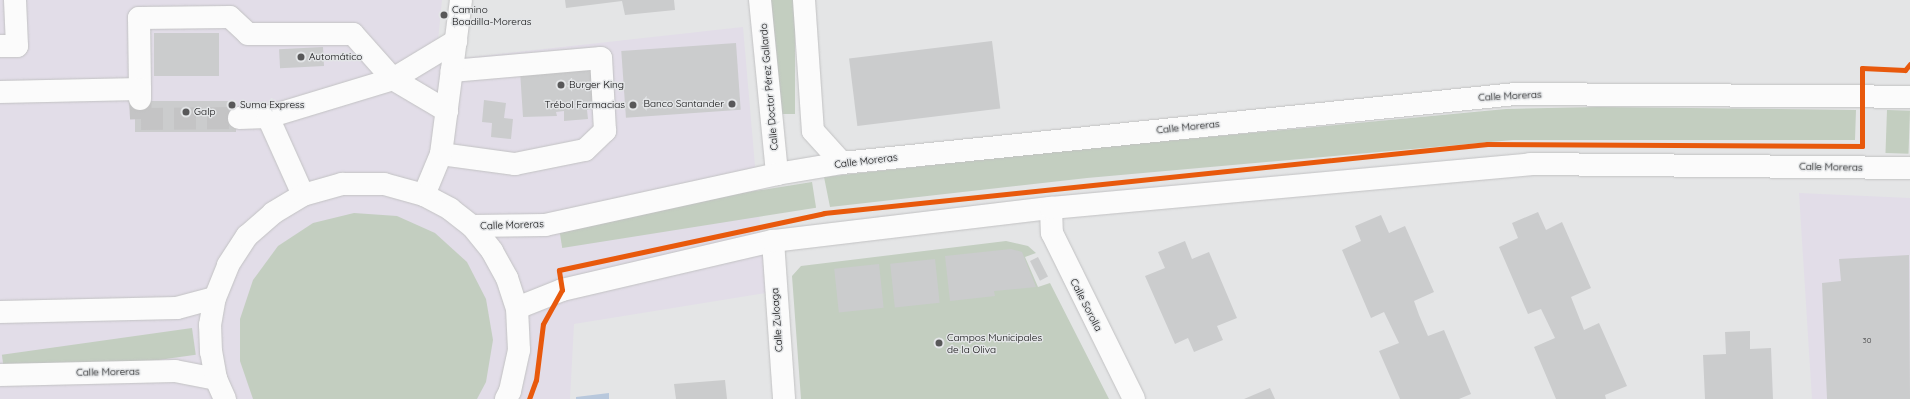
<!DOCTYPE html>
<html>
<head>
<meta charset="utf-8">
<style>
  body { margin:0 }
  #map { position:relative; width:1910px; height:399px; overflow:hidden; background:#e4e5e6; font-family:Quicksand,sans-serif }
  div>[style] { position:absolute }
  .commercial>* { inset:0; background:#e2dde8 }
  .green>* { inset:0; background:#c3cec0; transform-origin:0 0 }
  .water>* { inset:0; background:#b8c8dc }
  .building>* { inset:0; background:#cbcccd; transform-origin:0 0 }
  .minor-tunnel>* { height:22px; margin-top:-11px; transform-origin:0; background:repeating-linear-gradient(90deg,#c4c4c5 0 22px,transparent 0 33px) }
  .roads { filter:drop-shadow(0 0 1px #c2c2c3) drop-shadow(0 0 1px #c2c2c3) }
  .minor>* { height:22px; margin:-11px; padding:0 11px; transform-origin:11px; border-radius:11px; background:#fbfbfb }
  .cycleway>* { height:5px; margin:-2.5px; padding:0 2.5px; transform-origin:2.5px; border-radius:2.5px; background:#e8590c }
  .dots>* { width:11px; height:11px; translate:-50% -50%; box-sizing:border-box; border:2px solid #e3e5e7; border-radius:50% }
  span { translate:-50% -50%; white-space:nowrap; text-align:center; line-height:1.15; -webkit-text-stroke:3px #e3e5e7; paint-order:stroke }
  .number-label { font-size:8px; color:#3d3d3e }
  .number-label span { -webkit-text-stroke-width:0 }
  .poi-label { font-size:10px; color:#0c0c0d }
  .left { translate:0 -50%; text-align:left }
  .right { translate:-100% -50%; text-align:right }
  .street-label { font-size:10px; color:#0c0c0d }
</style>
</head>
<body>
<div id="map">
  <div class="commercial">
    <div style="clip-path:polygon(0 0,442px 0,436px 61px,743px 27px,766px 293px,574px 324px,570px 399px,0 399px)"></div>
    <div style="clip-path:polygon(1799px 193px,1910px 198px,1910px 399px,1812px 399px)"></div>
  </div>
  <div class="green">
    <div style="left:770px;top:0;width:25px;height:114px"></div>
    <div style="clip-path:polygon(1598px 107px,1856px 110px,1855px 140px,1513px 140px,1087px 178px,830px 207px,824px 177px,1058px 151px,1506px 109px)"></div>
    <div style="left:1887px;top:110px;width:23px;height:43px;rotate:2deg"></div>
    <div style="left:812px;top:182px;width:26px;height:257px;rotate:81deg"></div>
    <div style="clip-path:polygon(354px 213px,397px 216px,435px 233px,467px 262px,486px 299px,493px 340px,486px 382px,477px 399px,253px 399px,240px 361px,240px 319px,253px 280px,278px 246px,313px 223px)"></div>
    <div style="clip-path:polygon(1006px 241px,1028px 246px,1036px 253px,1025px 257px,1038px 287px,1050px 283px,1109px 399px,801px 399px,792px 276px,801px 266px)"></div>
    <div style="left:192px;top:328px;width:27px;height:192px;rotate:82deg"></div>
  </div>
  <div class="water">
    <div style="clip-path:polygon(609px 393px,609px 399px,576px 399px,576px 397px)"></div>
  </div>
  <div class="building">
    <div style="clip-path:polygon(565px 0,674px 0,675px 10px,625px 15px,622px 1px,566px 8px)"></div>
    <div style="left:154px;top:33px;width:65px;height:43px"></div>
    <div style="left:992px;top:41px;width:68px;height:144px;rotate:83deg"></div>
    <div style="left:736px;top:43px;width:67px;height:115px;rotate:86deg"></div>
    <div style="left:323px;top:47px;width:19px;height:44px;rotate:87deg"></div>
    <div style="clip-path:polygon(594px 64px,598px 108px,587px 110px,588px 119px,564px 121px,564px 111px,556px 112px,557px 116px,523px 117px,520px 71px)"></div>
    <div style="clip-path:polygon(484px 100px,506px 103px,504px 118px,513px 119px,511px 139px,491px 137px,492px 123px,482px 122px)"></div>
    <div style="left:236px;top:101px;width:31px;height:101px;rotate:90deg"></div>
    <div style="clip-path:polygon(1538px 212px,1546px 230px,1562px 222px,1591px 288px,1571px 297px,1584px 330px,1599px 323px,1627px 386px,1605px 395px,1606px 399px,1556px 399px,1534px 347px,1555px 338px,1541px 309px,1528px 314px,1499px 247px,1518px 238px,1512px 223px)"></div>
    <div style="clip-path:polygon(1381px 215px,1389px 233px,1405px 226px,1434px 292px,1414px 301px,1419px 315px,1428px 336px,1444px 330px,1471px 394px,1459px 399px,1400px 399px,1379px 351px,1399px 343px,1384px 312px,1371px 318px,1342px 250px,1361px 241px,1355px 226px)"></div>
    <div style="clip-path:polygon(1185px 241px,1192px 259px,1209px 252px,1237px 318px,1217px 326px,1223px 340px,1194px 352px,1188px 338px,1175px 344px,1145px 276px,1165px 268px,1158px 252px)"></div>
    <div style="clip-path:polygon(1011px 249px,1022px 252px,1036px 287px,994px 291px,995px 296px,950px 301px,945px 256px)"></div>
    <div style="clip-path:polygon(1909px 255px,1910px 399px,1827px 399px,1822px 283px,1841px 281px,1839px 259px)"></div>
    <div style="left:1038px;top:257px;width:22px;height:9px;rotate:63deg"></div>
    <div style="left:935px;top:259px;width:44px;height:45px;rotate:84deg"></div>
    <div style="left:879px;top:264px;width:44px;height:45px;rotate:84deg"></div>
    <div style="clip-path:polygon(1750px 331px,1750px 349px,1771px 348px,1773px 399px,1705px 399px,1703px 355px,1726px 354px,1725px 332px)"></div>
    <div style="clip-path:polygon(725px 380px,727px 399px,676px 399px,674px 384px)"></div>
    <div style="clip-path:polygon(1270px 388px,1275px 399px,1244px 399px)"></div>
  </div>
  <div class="minor-tunnel">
    <div style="left:140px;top:99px;width:20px;rotate:87deg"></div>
    <div style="left:141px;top:119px;width:98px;rotate:-0.6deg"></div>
  </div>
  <div class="roads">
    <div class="minor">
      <div style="left:760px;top:0;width:175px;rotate:84.4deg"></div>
      <div style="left:804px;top:0;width:131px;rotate:86.1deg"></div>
      <div style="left:813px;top:131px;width:43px;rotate:47.8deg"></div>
      <div style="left:0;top:46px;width:17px"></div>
      <div style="left:17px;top:46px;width:46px;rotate:-92.5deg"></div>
      <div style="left:140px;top:89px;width:71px;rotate:-90.8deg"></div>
      <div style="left:139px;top:18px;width:91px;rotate:-0.6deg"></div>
      <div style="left:230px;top:17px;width:25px;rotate:43deg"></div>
      <div style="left:248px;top:34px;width:105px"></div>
      <div style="left:353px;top:34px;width:60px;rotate:48.4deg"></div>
      <div style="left:393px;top:79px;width:74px;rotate:-31.1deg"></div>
      <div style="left:0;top:92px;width:140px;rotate:-1.2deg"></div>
      <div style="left:140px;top:89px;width:10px;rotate:90deg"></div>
      <div style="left:268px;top:117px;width:131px;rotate:-16.9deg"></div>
      <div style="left:393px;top:79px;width:63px;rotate:30.7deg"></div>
      <div style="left:239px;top:118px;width:29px;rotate:-2deg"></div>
      <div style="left:268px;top:117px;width:85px;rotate:65.8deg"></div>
      <div style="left:441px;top:154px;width:75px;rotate:7.7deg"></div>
      <div style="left:515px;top:164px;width:71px;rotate:-11.3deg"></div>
      <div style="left:585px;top:150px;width:28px;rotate:-44deg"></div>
      <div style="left:605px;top:131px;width:73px;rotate:-93.1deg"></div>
      <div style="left:601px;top:58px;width:150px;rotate:175deg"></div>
      <div style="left:424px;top:195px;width:44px;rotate:-67.5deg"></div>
      <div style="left:441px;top:154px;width:155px;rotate:-82.6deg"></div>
      <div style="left:1051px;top:208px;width:25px;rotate:88deg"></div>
      <div style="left:1052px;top:233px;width:185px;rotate:63.7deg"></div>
      <div style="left:472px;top:226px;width:73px;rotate:-0.8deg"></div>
      <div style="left:545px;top:225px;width:238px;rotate:-12.4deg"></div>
      <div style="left:777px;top:174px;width:66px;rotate:-9.6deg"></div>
      <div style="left:842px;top:163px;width:677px;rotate:-5.85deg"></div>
      <div style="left:1515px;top:94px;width:395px;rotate:0.4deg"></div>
      <div style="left:773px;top:241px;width:158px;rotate:86deg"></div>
      <div style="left:517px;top:308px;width:48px;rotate:-21.8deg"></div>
      <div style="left:562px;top:290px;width:217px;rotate:-13.1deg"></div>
      <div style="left:773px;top:241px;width:280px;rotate:-6.8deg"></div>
      <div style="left:1051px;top:208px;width:481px;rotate:-5.2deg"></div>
      <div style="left:1530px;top:164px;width:380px;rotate:0.6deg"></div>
      <div style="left:0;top:312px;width:177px;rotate:-1.3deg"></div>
      <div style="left:177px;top:308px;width:39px;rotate:-15deg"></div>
      <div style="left:0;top:375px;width:175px;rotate:-1.3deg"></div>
      <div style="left:175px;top:371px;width:42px;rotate:11deg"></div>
      <div style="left:225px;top:399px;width:22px;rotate:-114deg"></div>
      <div style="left:216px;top:379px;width:27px;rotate:-100deg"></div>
      <div style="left:211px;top:352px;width:27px;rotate:-92deg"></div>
      <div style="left:210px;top:325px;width:27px;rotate:-80deg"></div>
      <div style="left:215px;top:298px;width:35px;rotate:-68deg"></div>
      <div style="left:228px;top:265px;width:35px;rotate:-57deg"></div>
      <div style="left:247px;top:236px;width:35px;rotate:-41deg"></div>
      <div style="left:273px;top:213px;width:35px;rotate:-31deg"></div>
      <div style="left:303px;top:195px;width:41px;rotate:-15.8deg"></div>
      <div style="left:342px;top:184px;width:42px"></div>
      <div style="left:384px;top:184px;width:41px;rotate:15.4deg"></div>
      <div style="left:424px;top:195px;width:30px;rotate:28deg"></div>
      <div style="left:450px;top:209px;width:28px;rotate:38deg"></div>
      <div style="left:472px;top:226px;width:32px;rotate:51deg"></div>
      <div style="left:492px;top:251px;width:31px;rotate:61deg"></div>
      <div style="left:507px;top:278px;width:32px;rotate:72deg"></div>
      <div style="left:517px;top:308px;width:42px;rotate:87.3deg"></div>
      <div style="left:519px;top:350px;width:42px;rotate:102.4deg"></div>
      <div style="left:510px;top:391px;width:9px;rotate:117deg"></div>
    </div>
  </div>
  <div class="cycleway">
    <div style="left:529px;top:399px;width:20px;rotate:-70deg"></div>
    <div style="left:536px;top:380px;width:56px;rotate:-82.9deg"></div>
    <div style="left:543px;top:324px;width:39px;rotate:-61deg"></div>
    <div style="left:562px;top:290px;width:20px;rotate:-99deg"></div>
    <div style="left:559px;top:270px;width:271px;rotate:-12.1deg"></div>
    <div style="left:824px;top:213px;width:667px;rotate:-5.94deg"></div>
    <div style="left:1487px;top:144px;width:375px;rotate:0.3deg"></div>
    <div style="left:1862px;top:146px;width:78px;rotate:-90deg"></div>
    <div style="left:1862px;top:68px;width:43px;rotate:2.7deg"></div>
    <div style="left:1905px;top:70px;width:8px;rotate:-50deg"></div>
  </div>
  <div class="dots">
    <div style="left:444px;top:15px;background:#585859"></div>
    <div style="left:301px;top:57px;background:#585859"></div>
    <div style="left:561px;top:85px;background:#585859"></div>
    <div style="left:732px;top:104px;background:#585859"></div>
    <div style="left:232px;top:105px;background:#585859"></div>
    <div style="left:633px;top:105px;background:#585859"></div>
    <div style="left:186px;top:112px;background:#585859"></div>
    <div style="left:939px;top:343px;background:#585859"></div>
  </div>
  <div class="number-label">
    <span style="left:1867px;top:341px">30</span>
  </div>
  <div class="poi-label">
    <span class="left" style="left:452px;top:15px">Camino<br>Boadilla-Moreras</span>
    <span class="left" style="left:309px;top:57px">Automático</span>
    <span class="left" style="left:569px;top:85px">Burger King</span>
    <span class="right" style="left:724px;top:104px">Banco Santander</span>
    <span class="left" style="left:240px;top:105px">Suma Express</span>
    <span class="right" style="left:625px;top:105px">Trébol Farmacias</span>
    <span class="left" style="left:194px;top:112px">Galp</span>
    <span class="left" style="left:947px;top:343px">Campos Municipales<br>de la Oliva</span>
  </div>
  <div class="street-label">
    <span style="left:769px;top:87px;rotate:-95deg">Calle Doctor Pérez Gallardo</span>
    <span style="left:1510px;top:96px;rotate:-3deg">Calle Moreras</span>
    <span style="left:1188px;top:127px;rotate:-6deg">Calle Moreras</span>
    <span style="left:866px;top:161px;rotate:-7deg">Calle Moreras</span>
    <span style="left:1831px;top:167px;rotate:1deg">Calle Moreras</span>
    <span style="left:512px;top:225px;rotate:-2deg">Calle Moreras</span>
    <span style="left:1086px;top:305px;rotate:63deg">Calle Sorolla</span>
    <span style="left:777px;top:320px;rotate:-94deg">Calle Zuloaga</span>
    <span style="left:108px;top:372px;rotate:-1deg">Calle Moreras</span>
  </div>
</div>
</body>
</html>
